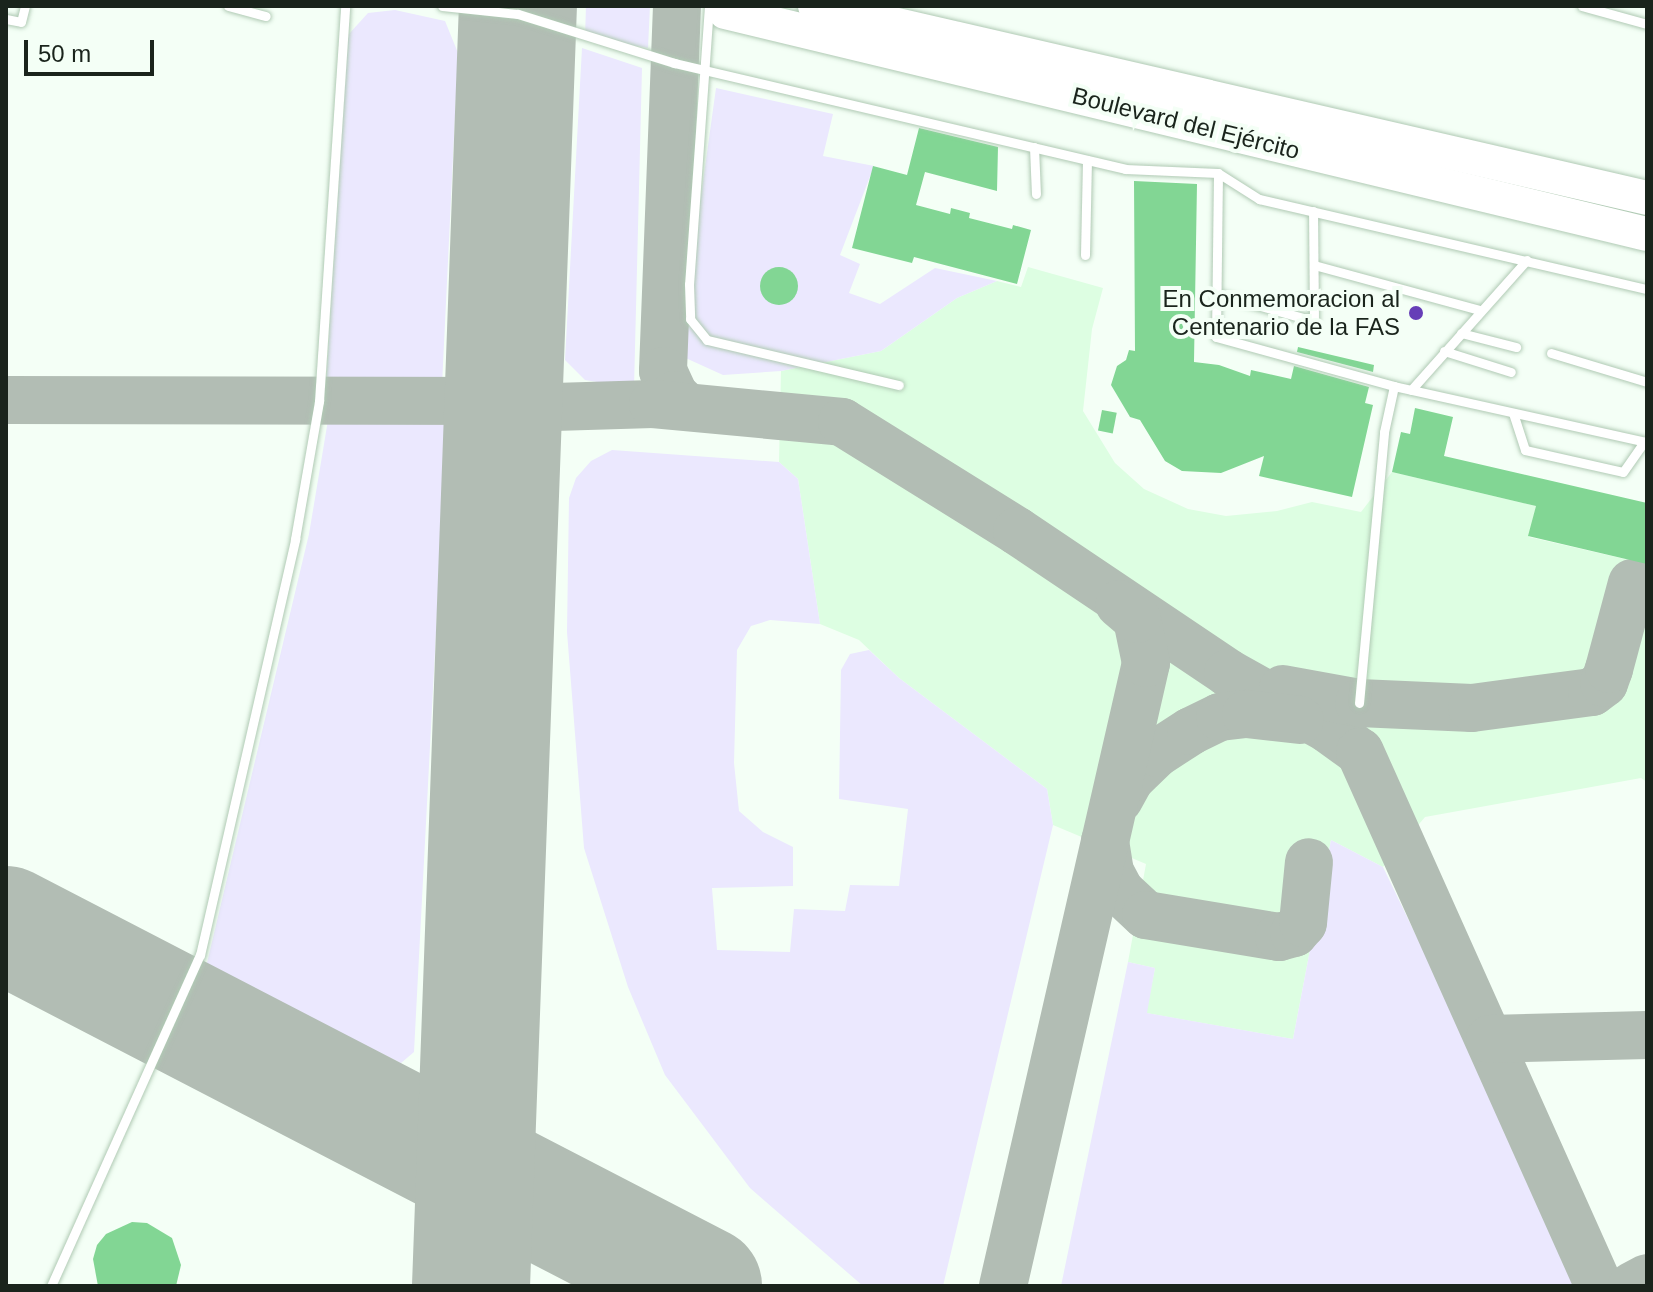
<!DOCTYPE html>
<html>
<head>
<meta charset="utf-8">
<style>
  body { margin:0 }
  #map { position:relative; width:1653px; height:1292px; overflow:hidden; background:#f4fff6; font-family:Helvetica,sans-serif }
  div>[style] { position:absolute }
  .built>* { inset:0; background:#ddfee2 }
  .green>* { inset:0; background:#ebe8fe }
  .taxiway>* { height:48px; margin:-24px; padding:0 24px; transform-origin:24px; border-radius:24px; background:#b2bdb4 }
  .runway>* { height:118px; margin:-59px; padding:0 59px; transform-origin:59px; border-radius:59px; background:#b2bdb4 }
  .building>* { inset:0; background:#82d694; transform-origin:0 0 }
  .round { border-radius:50% }
  .roads { filter:drop-shadow(0 0 2px #b0cab4) drop-shadow(0 0 2px #b0cab4) }
  .lane>* { height:9px; margin:-4.5px; padding:0 4.5px; transform-origin:4.5px; border-radius:4.5px; background:#fff }
  .highway>* { height:34px; margin:-17px; padding:0 17px; transform-origin:17px; border-radius:17px; background:#fff }
  .dots>* { width:22px; height:22px; translate:-50% -50%; box-sizing:border-box; border:4px solid #f4fff6; border-radius:50% }
  span { translate:-50% -50%; white-space:nowrap; text-align:center; line-height:1.15; -webkit-text-stroke:8px #f4fff6; paint-order:stroke }
  .street-label { font-size:24px; color:#1a241c }
  .poi-label { font-size:24px; color:#1a241c }
  .right { translate:-100% -50%; text-align:right }
  .frame { position:absolute; inset:0; border:8px solid #1a241c; pointer-events:none }
  .scale { position:absolute; left:24px; top:40px; width:130px; height:36px; box-sizing:border-box; border:4px solid #1a241c; border-top:0; padding-left:10px; font-size:24px; line-height:28px; white-space:nowrap; color:#1a241c; -webkit-text-stroke:6px #f4fff6; paint-order:stroke }
</style>
</head>
<body>
<div id="map">
  <div class="built">
    <div style="clip-path:polygon(1028px 267px,1103px 288px,1092px 329px,1083px 411px,1115px 463px,1144px 489px,1188px 509px,1226px 516px,1277px 511px,1312px 502px,1361px 512px,1392px 472px,1536px 506px,1529px 537px,1647px 564px,1647px 782px,1641px 778px,1425px 817px,1383px 867px,1331px 840px,1293px 1039px,1146px 1013px,1155px 968px,1128px 962px,1146px 864px,1053px 825px,1047px 789px,899px 678px,859px 640px,820px 624px,798px 479px,779px 462px,781px 371px,881px 351px,957px 298px,997px 281px,1021px 287px)"></div>
  </div>
  <div class="green">
    <div style="clip-path:polygon(586px 6px,650px 6px,648px 48px,585px 37px)"></div>
    <div style="clip-path:polygon(395px 10px,445px 21px,458px 53px,442px 385px,326px 385px,348px 35px,368px 13px)"></div>
    <div style="clip-path:polygon(582px 48px,642px 68px,634px 388px,585px 380px,565px 360px)"></div>
    <div style="clip-path:polygon(716px 88px,833px 114px,823px 156px,874px 166px,840px 255px,860px 264px,849px 293px,880px 304px,935px 268px,997px 281px,957px 298px,881px 351px,781px 371px,723px 375px,679px 355px)"></div>
    <div style="clip-path:polygon(328px 420px,447px 422px,414px 1052px,401px 1063px,206px 967px,309px 534px)"></div>
    <div style="clip-path:polygon(612px 450px,779px 462px,798px 479px,820px 624px,770px 620px,751px 626px,737px 650px,734px 763px,739px 811px,763px 832px,793px 847px,793px 886px,712px 888px,717px 950px,790px 952px,794px 909px,845px 911px,850px 885px,899px 886px,908px 809px,839px 799px,841px 670px,850px 654px,869px 650px,899px 678px,1047px 789px,1053px 825px,943px 1286px,863px 1286px,750px 1188px,665px 1075px,628px 987px,584px 848px,567px 632px,569px 498px,576px 478px,591px 461px)"></div>
    <div style="clip-path:polygon(1331px 840px,1383px 867px,1585px 1286px,1061px 1286px,1128px 962px,1155px 968px,1147px 1013px,1293px 1039px)"></div>
  </div>
  <div class="taxiway">
    <div style="left:677px;top:6px;width:365px;rotate:92.2deg"></div>
    <div style="left:663px;top:371px;width:26px;rotate:65deg"></div>
    <div style="left:674px;top:395px;width:16px;rotate:43deg"></div>
    <div style="left:508px;top:349px;width:28px;rotate:80deg"></div>
    <div style="left:513px;top:377px;width:17px;rotate:54deg"></div>
    <div style="left:523px;top:391px;width:35px;rotate:27deg"></div>
    <div style="left:6px;top:400px;width:500px;rotate:0.11deg"></div>
    <div style="left:504px;top:465px;width:47px;rotate:-65.1deg"></div>
    <div style="left:524px;top:422px;width:34px;rotate:-27deg"></div>
    <div style="left:554px;top:407px;width:99px;rotate:-1.7deg"></div>
    <div style="left:653px;top:404px;width:190px;rotate:5.4deg"></div>
    <div style="left:842px;top:422px;width:206px;rotate:31.9deg"></div>
    <div style="left:1017px;top:531px;width:254px;rotate:33.9deg"></div>
    <div style="left:1228px;top:673px;width:115px;rotate:29.2deg"></div>
    <div style="left:1328px;top:729px;width:39px;rotate:36deg"></div>
    <div style="left:1360px;top:752px;width:585px;rotate:65.89deg"></div>
    <div style="left:1283px;top:689px;width:77px;rotate:10.4deg"></div>
    <div style="left:1359px;top:703px;width:113px;rotate:2.5deg"></div>
    <div style="left:1472px;top:708px;width:121px;rotate:-7.6deg"></div>
    <div style="left:1592px;top:692px;width:15px;rotate:-37deg"></div>
    <div style="left:1604px;top:683px;width:15px;rotate:-70deg"></div>
    <div style="left:1609px;top:669px;width:89px;rotate:-75deg"></div>
    <div style="left:1119px;top:799px;width:23px;rotate:-61deg"></div>
    <div style="left:1130px;top:779px;width:37px;rotate:-44deg"></div>
    <div style="left:1157px;top:753px;width:40px;rotate:-32.9deg"></div>
    <div style="left:1191px;top:731px;width:32px;rotate:-26deg"></div>
    <div style="left:1220px;top:717px;width:26px;rotate:-7deg"></div>
    <div style="left:1246px;top:714px;width:54px;rotate:6.3deg"></div>
    <div style="left:1105px;top:841px;width:31px;rotate:81deg"></div>
    <div style="left:1110px;top:872px;width:21px;rotate:62deg"></div>
    <div style="left:1120px;top:891px;width:35px;rotate:43deg"></div>
    <div style="left:1146px;top:915px;width:135px;rotate:9.4deg"></div>
    <div style="left:1279px;top:937px;width:16px;rotate:-15deg"></div>
    <div style="left:1294px;top:933px;width:13px;rotate:-48deg"></div>
    <div style="left:1303px;top:923px;width:61px;rotate:-84.4deg"></div>
    <div style="left:1490px;top:1039px;width:157px;rotate:-1.5deg"></div>
    <div style="left:479px;top:1133px;width:39px;rotate:63deg"></div>
    <div style="left:497px;top:1168px;width:43px;rotate:40.3deg"></div>
    <div style="left:474px;top:1237px;width:22px;rotate:-66deg"></div>
    <div style="left:483px;top:1217px;width:15px;rotate:-42deg"></div>
    <div style="left:494px;top:1207px;width:18px;rotate:-29deg"></div>
    <div style="left:510px;top:1198px;width:20px;rotate:-6deg"></div>
    <div style="left:1003px;top:1286px;width:639px;rotate:-77.07deg"></div>
    <div style="left:1146px;top:663px;width:45px;rotate:-101.6deg"></div>
    <div style="left:1137px;top:619px;width:23px;rotate:-140deg"></div>
    <div style="left:1632px;top:1286px;width:17px;rotate:-28deg"></div>
  </div>
  <div class="runway">
    <div style="left:6px;top:925px;width:785px;rotate:27.38deg"></div>
    <div style="left:471px;top:1286px;width:1281px;rotate:-87.9deg"></div>
  </div>
  <div class="building">
    <div style="clip-path:polygon(919px 128px,998px 147px,997px 191px,925px 172px,916px 205px,950px 214px,951px 208px,970px 213px,969px 218px,1012px 229px,1013px 225px,1031px 230px,1017px 284px,914px 257px,912px 263px,852px 248px,873px 166px,907px 175px)"></div>
    <div style="clip-path:polygon(1134px 181px,1197px 184px,1194px 362px,1219px 365px,1250px 376px,1251px 370px,1291px 379px,1294px 366px,1369px 387px,1365px 403px,1373px 405px,1352px 497px,1259px 476px,1264px 456px,1221px 473px,1182px 471px,1165px 461px,1140px 420px,1130px 417px,1111px 385px,1117px 366px,1126px 360px,1129px 350px,1135px 351px)"></div>
    <div class="round" style="left:760px;top:267px;width:38px;height:38px"></div>
    <div style="clip-path:polygon(1298px 347px,1374px 365px,1373px 372px,1297px 352px)"></div>
    <div style="clip-path:polygon(1415px 408px,1453px 417px,1444px 456px,1647px 503px,1647px 564px,1528px 536px,1536px 506px,1392px 472px,1401px 432px,1410px 434px)"></div>
    <div style="left:1102px;top:410px;width:15px;height:21px;rotate:11deg"></div>
    <div style="clip-path:polygon(132px 1222px,147px 1223px,172px 1238px,181px 1265px,176px 1286px,98px 1286px,93px 1259px,97px 1245px,106px 1234px)"></div>
  </div>
  <div class="roads">
    <div class="lane">
      <div style="left:228px;top:6px;width:39px;rotate:15deg"></div>
      <div style="left:442px;top:6px;width:76px;rotate:6deg"></div>
      <div style="left:518px;top:14px;width:164px;rotate:17.4deg"></div>
      <div style="left:674px;top:63px;width:463px;rotate:13.2deg"></div>
      <div style="left:1125px;top:169px;width:93px;rotate:2.5deg"></div>
      <div style="left:1218px;top:173px;width:49px;rotate:32.4deg"></div>
      <div style="left:1259px;top:199px;width:398px;rotate:13.1deg"></div>
      <div style="left:709px;top:6px;width:279px;rotate:94.1deg"></div>
      <div style="left:689px;top:284px;width:35px;rotate:88deg"></div>
      <div style="left:690px;top:319px;width:27px;rotate:51deg"></div>
      <div style="left:707px;top:340px;width:197px;rotate:13.2deg"></div>
      <div style="left:1582px;top:6px;width:67px;rotate:15.5deg"></div>
      <div style="left:6px;top:19px;width:15px;rotate:11deg"></div>
      <div style="left:21px;top:22px;width:16px;rotate:-76deg"></div>
      <div style="left:1034px;top:147px;width:47px;rotate:87.6deg"></div>
      <div style="left:1218px;top:173px;width:164px;rotate:90.7deg"></div>
      <div style="left:1216px;top:337px;width:185px;rotate:15.4deg"></div>
      <div style="left:1085px;top:255px;width:95px;rotate:-88.8deg"></div>
      <div style="left:1314px;top:265px;width:172px;rotate:15.2deg"></div>
      <div style="left:1218px;top:294px;width:100px;rotate:15.7deg"></div>
      <div style="left:1314px;top:321px;width:110px;rotate:-90.5deg"></div>
      <div style="left:1461px;top:333px;width:57px;rotate:14.3deg"></div>
      <div style="left:1444px;top:351px;width:70px;rotate:17.4deg"></div>
      <div style="left:1551px;top:353px;width:100px;rotate:16.8deg"></div>
      <div style="left:1411px;top:390px;width:174px;rotate:-48.3deg"></div>
      <div style="left:1513px;top:413px;width:39px;rotate:72deg"></div>
      <div style="left:1525px;top:450px;width:100px;rotate:12.7deg"></div>
      <div style="left:1623px;top:472px;width:37px;rotate:-55deg"></div>
      <div style="left:1359px;top:703px;width:272px;rotate:-84.7deg"></div>
      <div style="left:1384px;top:432px;width:47px;rotate:-77.7deg"></div>
      <div style="left:1394px;top:386px;width:259px;rotate:12.5deg"></div>
      <div style="left:51px;top:1286px;width:363px;rotate:-65.8deg"></div>
      <div style="left:200px;top:955px;width:427px;rotate:-77.1deg"></div>
      <div style="left:295px;top:539px;width:140px;rotate:-80.1deg"></div>
      <div style="left:319px;top:401px;width:396px;rotate:-86.2deg"></div>
    </div>
    <div class="highway">
      <div style="left:815px;top:6px;width:854px;rotate:12.99deg"></div>
      <div style="left:725px;top:12px;width:948px;rotate:13.54deg"></div>
    </div>
  </div>
  <div class="dots">
    <div style="left:1416px;top:313px;background:#663eb7"></div>
  </div>
  <div class="street-label">
    <span style="left:1186px;top:123px;rotate:14deg">Boulevard del Ejército</span>
  </div>
  <div class="poi-label">
    <span class="right" style="left:1400px;top:313px">En Conmemoracion al<br>Centenario de la FAS</span>
  </div>
  <div class="frame"></div>
  <div class="scale">50 m</div>
</div>
</body>
</html>
